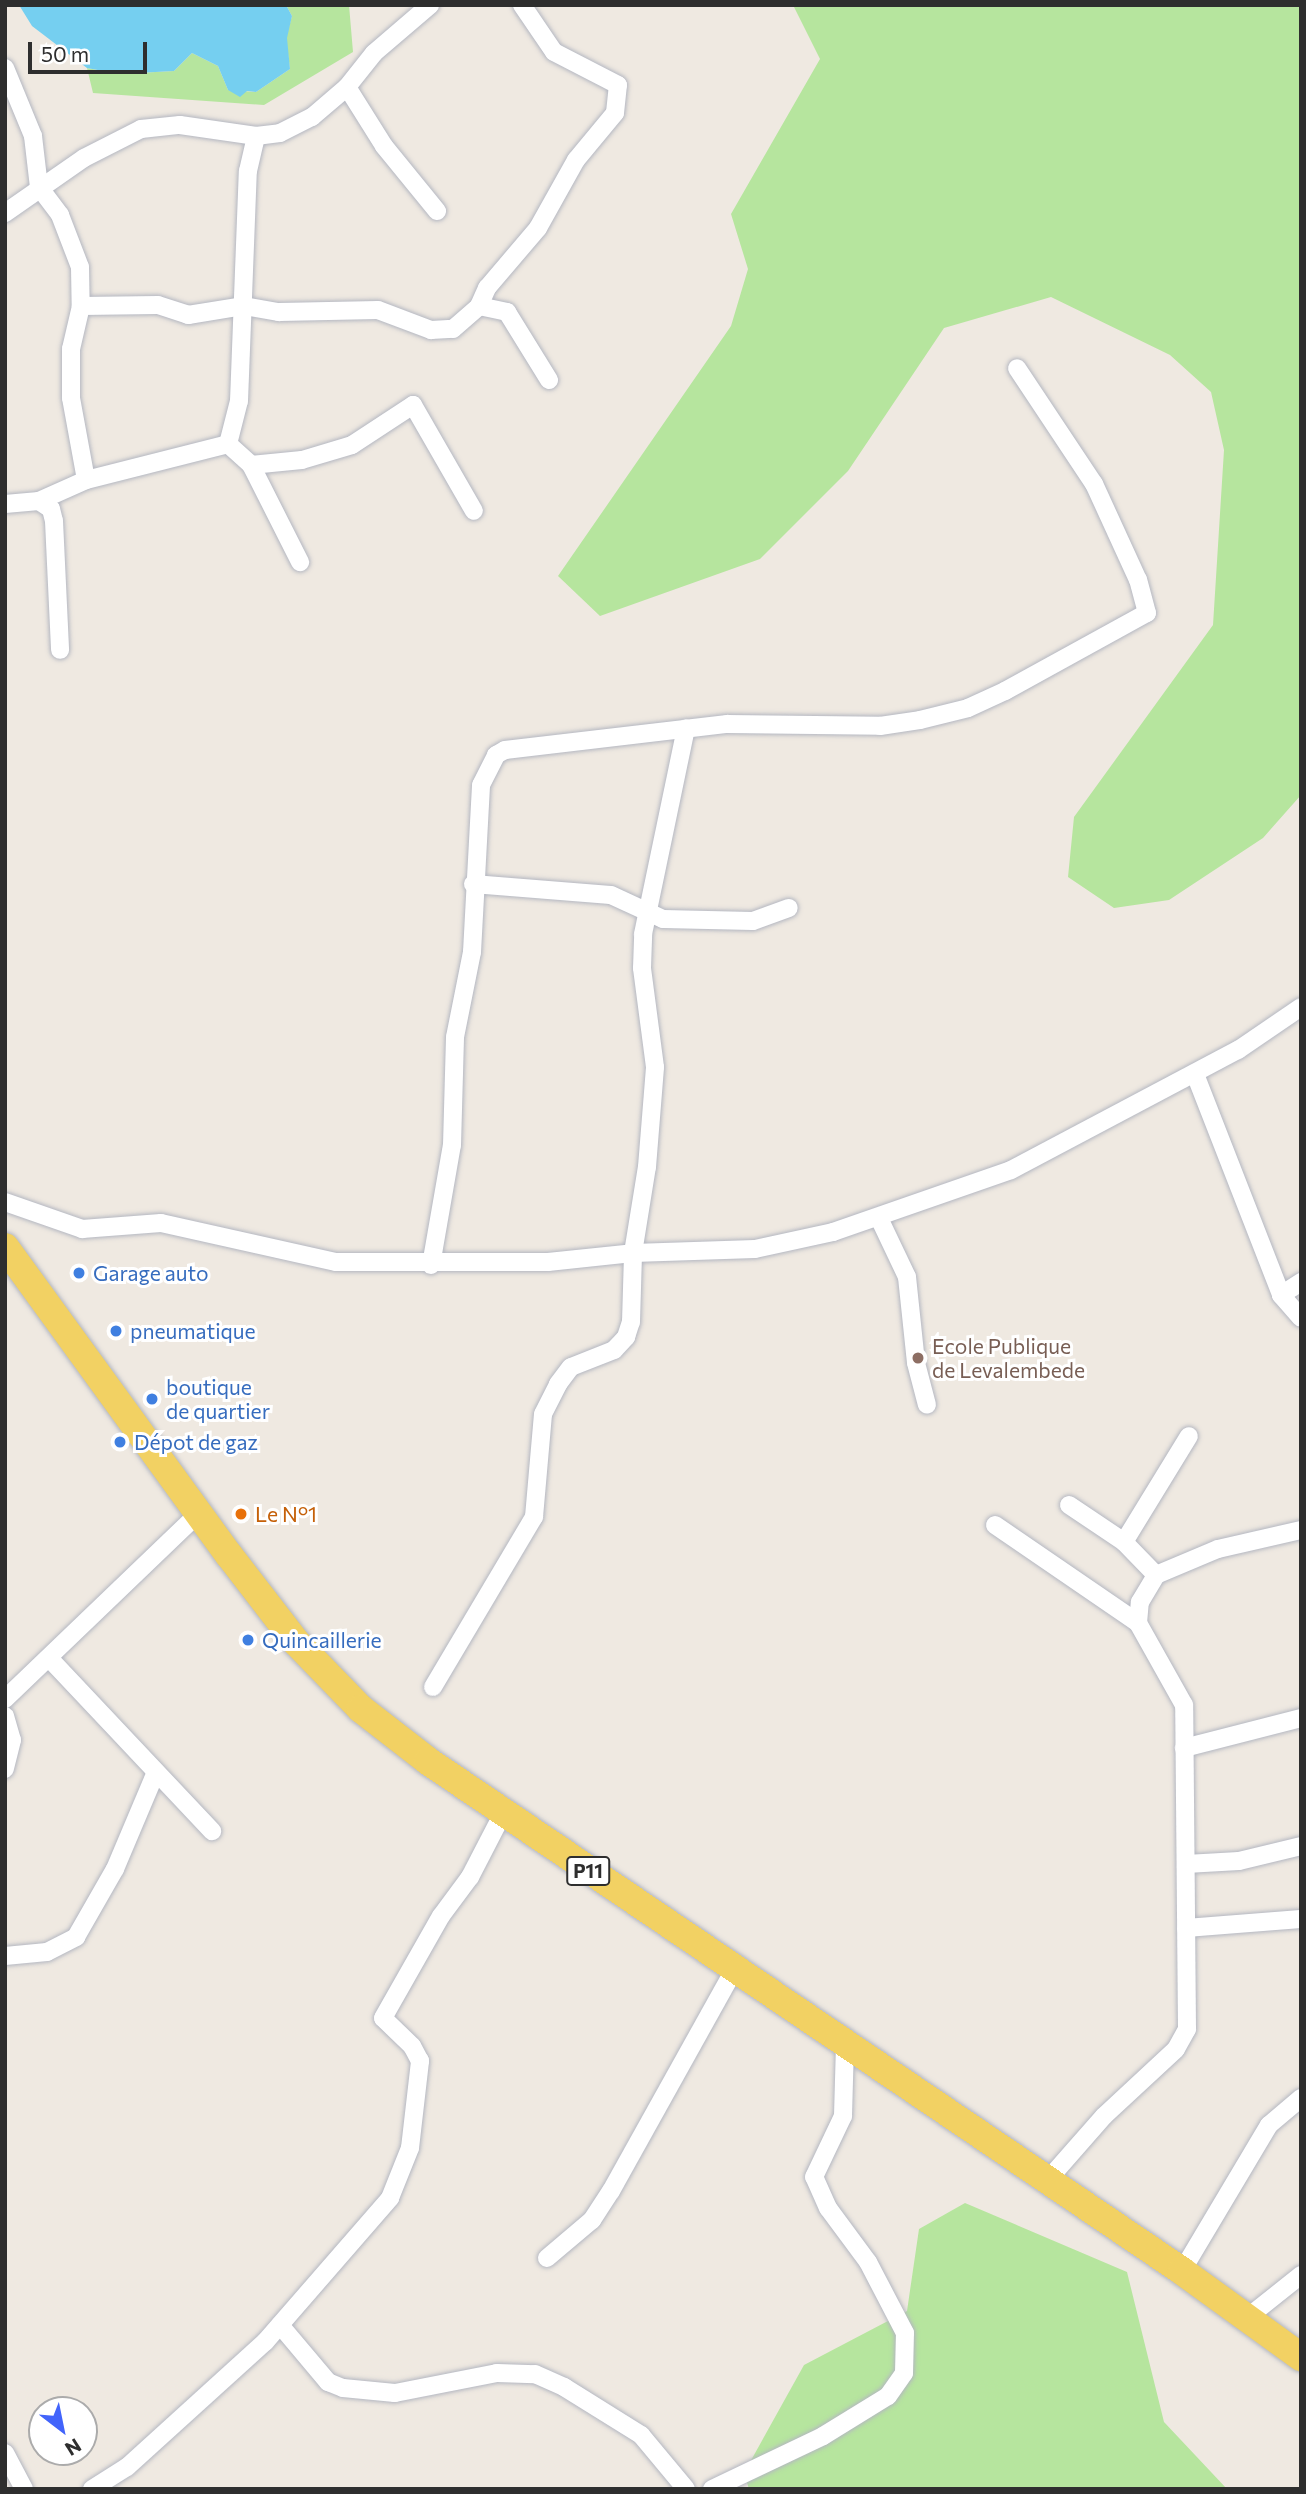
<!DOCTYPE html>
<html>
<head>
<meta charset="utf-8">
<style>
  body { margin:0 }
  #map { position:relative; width:1306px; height:2494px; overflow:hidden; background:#efe9e1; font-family:Commissioner,sans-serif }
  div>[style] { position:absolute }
  .green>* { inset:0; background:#b6e59e }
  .water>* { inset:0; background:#75cff0 }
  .roads { filter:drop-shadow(0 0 2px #b4b7c1) drop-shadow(0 0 2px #b4b7c1) }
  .street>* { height:18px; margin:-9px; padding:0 9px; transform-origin:9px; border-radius:9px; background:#fff }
  .primary>* { height:28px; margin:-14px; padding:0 14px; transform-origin:14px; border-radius:14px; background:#f2d163 }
  .dots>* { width:19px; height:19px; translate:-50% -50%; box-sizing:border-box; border:4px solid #fff; border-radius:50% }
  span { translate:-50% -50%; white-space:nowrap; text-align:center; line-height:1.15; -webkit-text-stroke:6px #fff; paint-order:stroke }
  .shield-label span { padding:2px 5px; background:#fff; border:2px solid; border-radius:5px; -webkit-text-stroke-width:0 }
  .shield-label { font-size:19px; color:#2e2e2e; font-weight:700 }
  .shop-label { font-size:21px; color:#366cbe }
  .left { translate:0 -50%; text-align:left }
  .education-label { font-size:21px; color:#785e54 }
  .food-label { font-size:21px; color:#c56008 }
  .frame { position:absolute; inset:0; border:7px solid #2e2e2e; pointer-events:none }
  .north { position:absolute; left:28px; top:2396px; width:70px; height:70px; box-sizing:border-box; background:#fff; border:2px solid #ababab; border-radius:50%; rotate:148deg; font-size:19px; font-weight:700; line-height:28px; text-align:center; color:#2e2e2e }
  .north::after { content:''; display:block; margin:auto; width:24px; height:32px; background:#4264fb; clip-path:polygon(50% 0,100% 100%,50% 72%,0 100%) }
  .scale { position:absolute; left:28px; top:42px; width:119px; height:32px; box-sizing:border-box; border:4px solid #2e2e2e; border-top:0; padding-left:9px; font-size:21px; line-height:24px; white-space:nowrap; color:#2e2e2e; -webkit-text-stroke:5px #fff; paint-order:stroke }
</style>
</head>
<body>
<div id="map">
  <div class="green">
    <div style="clip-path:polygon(286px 5px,349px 5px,353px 52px,264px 105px,93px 93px,87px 68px,119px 74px,174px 71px,192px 53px,218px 66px,228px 90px,256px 92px,290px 69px,286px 38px,292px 16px)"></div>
    <div style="clip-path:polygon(793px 5px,1301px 5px,1301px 795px,1263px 838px,1169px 900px,1114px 908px,1068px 877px,1074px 817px,1213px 625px,1224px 450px,1211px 392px,1170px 355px,1051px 297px,944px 328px,848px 471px,760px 559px,600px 616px,558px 576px,731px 326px,748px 269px,731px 214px,820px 59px)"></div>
    <div style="clip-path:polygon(965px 2203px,1127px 2272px,1164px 2422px,1227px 2489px,749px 2489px,744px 2473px,804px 2365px,907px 2311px,919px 2229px)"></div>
  </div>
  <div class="water">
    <div style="clip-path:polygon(19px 5px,286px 5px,292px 16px,287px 38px,290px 69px,256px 92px,247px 91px,240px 97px,228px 90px,218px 66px,192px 53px,174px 71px,119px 74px,87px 68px,32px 26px)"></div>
  </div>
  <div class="roads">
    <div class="street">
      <div style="left:5px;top:68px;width:74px;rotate:67.6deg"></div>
      <div style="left:33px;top:136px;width:51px;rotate:83.3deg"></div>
      <div style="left:39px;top:187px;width:35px;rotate:53deg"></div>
      <div style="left:60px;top:215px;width:56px;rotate:69deg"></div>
      <div style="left:80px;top:267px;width:39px;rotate:89deg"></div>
      <div style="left:81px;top:306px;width:44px;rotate:103.1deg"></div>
      <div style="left:71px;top:349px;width:49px;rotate:90deg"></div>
      <div style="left:71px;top:398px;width:83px;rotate:79.6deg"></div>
      <div style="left:347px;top:87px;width:70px;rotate:57.9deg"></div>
      <div style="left:384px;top:146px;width:84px;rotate:50.8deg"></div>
      <div style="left:5px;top:213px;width:96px;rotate:-34.8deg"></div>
      <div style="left:84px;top:158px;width:64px;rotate:-27deg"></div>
      <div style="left:141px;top:129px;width:39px;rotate:-6deg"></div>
      <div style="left:180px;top:125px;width:77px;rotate:8.2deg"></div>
      <div style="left:256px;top:136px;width:24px;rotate:-7deg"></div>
      <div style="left:280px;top:133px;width:36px;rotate:-27deg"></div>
      <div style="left:312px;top:117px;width:46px;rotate:-40.6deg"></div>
      <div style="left:347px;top:87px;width:43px;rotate:-51.5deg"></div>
      <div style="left:374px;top:53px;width:74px;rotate:-40.6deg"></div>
      <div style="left:81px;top:306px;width:77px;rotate:-0.7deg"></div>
      <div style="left:158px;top:305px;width:32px;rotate:18deg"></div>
      <div style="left:188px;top:315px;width:57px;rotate:-9.1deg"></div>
      <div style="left:244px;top:306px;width:36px;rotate:10deg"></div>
      <div style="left:279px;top:312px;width:99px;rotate:-1.2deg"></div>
      <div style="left:378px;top:310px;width:57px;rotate:20.7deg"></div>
      <div style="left:431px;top:330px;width:22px;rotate:-3deg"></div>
      <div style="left:453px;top:329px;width:35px;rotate:-41deg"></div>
      <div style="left:479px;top:306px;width:20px;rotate:-66deg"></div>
      <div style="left:487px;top:288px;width:79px;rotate:-49.6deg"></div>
      <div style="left:538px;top:228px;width:78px;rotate:-60.8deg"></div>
      <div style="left:576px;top:160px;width:61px;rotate:-50.3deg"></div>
      <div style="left:615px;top:113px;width:28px;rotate:-84deg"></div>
      <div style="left:618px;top:85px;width:72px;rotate:-152.7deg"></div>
      <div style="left:554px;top:52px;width:57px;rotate:-124.2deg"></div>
      <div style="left:479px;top:306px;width:29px;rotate:12deg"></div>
      <div style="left:507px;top:312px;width:80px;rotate:58.3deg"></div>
      <div style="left:228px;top:444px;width:44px;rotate:-75.7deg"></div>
      <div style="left:239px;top:401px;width:230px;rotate:-87.8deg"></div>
      <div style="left:248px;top:171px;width:36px;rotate:-77deg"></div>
      <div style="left:228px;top:444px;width:31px;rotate:42deg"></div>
      <div style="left:251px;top:465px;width:109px;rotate:63.2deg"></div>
      <div style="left:251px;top:465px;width:51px;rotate:-5.6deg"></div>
      <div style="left:302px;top:460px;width:52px;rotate:-16.7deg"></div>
      <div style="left:352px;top:445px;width:73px;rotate:-33.3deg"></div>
      <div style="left:413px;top:405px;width:122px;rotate:60.1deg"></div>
      <div style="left:39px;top:501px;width:14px;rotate:34deg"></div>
      <div style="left:51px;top:509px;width:12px;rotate:76deg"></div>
      <div style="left:54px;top:521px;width:129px;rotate:87.3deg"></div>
      <div style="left:5px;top:504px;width:34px;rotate:-5deg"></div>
      <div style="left:39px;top:501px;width:51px;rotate:-24.1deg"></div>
      <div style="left:86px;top:480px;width:146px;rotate:-14.2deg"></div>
      <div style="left:473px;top:884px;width:138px;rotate:4.6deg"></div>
      <div style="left:611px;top:895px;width:57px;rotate:24.8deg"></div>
      <div style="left:663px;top:919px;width:90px;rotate:1.3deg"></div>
      <div style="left:753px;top:921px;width:38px;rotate:-20deg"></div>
      <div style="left:1195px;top:1074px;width:237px;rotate:68.7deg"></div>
      <div style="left:1281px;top:1295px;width:30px;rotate:49deg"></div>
      <div style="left:5px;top:1202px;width:82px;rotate:19.3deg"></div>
      <div style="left:82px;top:1229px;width:79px;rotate:-4.3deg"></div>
      <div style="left:161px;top:1223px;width:179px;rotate:12.6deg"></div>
      <div style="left:336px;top:1262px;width:212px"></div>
      <div style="left:548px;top:1262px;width:85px;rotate:-6deg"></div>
      <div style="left:633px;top:1253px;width:122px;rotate:-1.9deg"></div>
      <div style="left:755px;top:1249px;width:80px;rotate:-12.3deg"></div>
      <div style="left:833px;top:1232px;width:188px;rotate:-19.2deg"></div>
      <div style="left:1011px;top:1170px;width:257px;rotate:-27.9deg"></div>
      <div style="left:1238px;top:1050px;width:76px;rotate:-34.3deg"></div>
      <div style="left:879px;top:1218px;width:65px;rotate:64.6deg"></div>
      <div style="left:907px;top:1277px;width:86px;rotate:84deg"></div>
      <div style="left:916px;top:1363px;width:43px;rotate:75.3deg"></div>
      <div style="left:431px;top:1265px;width:122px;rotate:-80.1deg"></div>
      <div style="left:452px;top:1145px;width:108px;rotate:-88.4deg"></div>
      <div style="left:455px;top:1037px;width:87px;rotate:-78.7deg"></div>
      <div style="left:472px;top:952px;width:167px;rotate:-86.9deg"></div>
      <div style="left:481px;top:785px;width:34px;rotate:-63deg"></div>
      <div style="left:496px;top:755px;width:10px;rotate:-29deg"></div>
      <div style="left:505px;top:750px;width:224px;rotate:-6.7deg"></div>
      <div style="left:727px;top:724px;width:153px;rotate:0.7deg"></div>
      <div style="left:880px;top:726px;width:40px;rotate:-8.5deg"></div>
      <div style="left:920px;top:720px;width:49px;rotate:-14deg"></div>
      <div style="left:968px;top:708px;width:41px;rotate:-24.7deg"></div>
      <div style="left:1005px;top:691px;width:162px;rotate:-28.8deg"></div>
      <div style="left:1147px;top:613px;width:34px;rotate:-105deg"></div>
      <div style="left:1138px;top:580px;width:106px;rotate:-114.6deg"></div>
      <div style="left:1094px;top:484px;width:139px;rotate:-123.6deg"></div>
      <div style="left:1281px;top:1295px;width:24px;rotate:-33deg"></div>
      <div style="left:1069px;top:1505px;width:66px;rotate:33.9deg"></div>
      <div style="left:1124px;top:1542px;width:46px;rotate:45.9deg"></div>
      <div style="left:995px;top:1525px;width:173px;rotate:34.4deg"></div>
      <div style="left:1124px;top:1542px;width:124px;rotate:-58.5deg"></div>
      <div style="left:49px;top:1658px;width:238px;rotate:46.7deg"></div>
      <div style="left:433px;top:1687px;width:198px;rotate:-59.3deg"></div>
      <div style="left:534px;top:1517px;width:103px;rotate:-85deg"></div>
      <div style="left:543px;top:1414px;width:34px;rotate:-63deg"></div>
      <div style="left:558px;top:1384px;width:21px;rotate:-53deg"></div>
      <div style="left:571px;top:1367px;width:46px;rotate:-21.6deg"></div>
      <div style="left:614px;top:1350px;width:18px;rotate:-47deg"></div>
      <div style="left:626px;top:1337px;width:16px;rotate:-72deg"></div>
      <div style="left:631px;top:1322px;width:69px;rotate:-88.3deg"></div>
      <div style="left:633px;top:1253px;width:87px;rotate:-80.8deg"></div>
      <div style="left:647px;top:1167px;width:100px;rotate:-85.4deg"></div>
      <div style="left:655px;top:1067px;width:100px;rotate:-97.5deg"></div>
      <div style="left:642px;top:968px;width:34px;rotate:-88deg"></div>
      <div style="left:643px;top:934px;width:210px;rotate:-78.2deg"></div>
      <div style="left:5px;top:1699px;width:269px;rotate:-43.8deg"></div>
      <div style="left:5px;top:1716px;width:25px;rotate:74deg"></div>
      <div style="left:12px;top:1740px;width:30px;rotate:104deg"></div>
      <div style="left:1184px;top:1748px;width:121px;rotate:-14.4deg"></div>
      <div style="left:1186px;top:1864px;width:53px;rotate:-3.2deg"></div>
      <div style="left:1239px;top:1861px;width:64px;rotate:-13.6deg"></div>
      <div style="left:1186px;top:1928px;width:115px;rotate:-4.5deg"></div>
      <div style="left:5px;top:1956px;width:42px;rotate:-5.4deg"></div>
      <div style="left:47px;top:1952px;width:33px;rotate:-27deg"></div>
      <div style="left:76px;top:1937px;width:78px;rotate:-60.2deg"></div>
      <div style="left:115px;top:1869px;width:105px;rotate:-67.1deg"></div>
      <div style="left:1046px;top:2182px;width:88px;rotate:-48.7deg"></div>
      <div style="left:1104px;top:2116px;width:98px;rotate:-42.9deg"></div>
      <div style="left:1176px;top:2049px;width:23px;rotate:-61deg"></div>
      <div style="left:1187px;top:2029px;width:324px;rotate:-90.5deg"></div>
      <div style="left:1184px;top:1705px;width:94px;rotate:-119.3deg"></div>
      <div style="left:1138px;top:1623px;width:21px;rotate:-85deg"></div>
      <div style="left:1140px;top:1602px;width:31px;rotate:-59deg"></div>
      <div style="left:1156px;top:1575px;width:67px;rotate:-22.8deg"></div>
      <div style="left:1218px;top:1549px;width:85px;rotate:-12.9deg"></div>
      <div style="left:547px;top:2258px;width:59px;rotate:-40.2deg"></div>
      <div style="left:592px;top:2220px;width:35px;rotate:-57deg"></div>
      <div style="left:611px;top:2191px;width:253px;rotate:-60.9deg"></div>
      <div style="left:1182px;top:2271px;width:170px;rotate:-59.2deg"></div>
      <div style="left:1269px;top:2125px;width:42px;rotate:-40.2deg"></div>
      <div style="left:1247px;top:2318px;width:69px;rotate:-38.5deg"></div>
      <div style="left:280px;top:2325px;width:75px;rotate:49.9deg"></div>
      <div style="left:328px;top:2382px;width:16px;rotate:22deg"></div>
      <div style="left:343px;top:2388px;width:52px;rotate:5.5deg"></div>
      <div style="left:395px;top:2393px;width:104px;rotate:-11.1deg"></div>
      <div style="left:497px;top:2373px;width:38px;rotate:2deg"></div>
      <div style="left:535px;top:2374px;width:32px;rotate:24deg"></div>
      <div style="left:564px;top:2387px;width:91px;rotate:31.9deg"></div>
      <div style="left:641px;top:2435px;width:70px;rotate:50.2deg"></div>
      <div style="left:5px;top:2453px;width:41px;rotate:62.2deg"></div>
      <div style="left:92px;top:2489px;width:41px;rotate:-32.2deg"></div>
      <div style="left:127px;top:2467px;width:186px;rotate:-42.2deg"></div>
      <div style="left:265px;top:2342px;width:191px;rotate:-49deg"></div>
      <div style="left:390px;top:2198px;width:54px;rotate:-68.2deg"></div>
      <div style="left:410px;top:2148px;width:88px;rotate:-83.4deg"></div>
      <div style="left:420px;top:2061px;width:17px;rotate:-118deg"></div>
      <div style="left:412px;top:2046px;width:40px;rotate:-136deg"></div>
      <div style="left:383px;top:2018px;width:117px;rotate:-60.4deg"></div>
      <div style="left:441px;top:1916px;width:49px;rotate:-53.4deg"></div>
      <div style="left:470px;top:1877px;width:72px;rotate:-62.7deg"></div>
      <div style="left:712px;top:2489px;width:123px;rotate:-25.5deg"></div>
      <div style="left:823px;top:2436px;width:76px;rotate:-31.6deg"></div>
      <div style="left:888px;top:2396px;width:28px;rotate:-55deg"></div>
      <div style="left:904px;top:2373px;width:40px;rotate:-88.6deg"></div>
      <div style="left:905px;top:2333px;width:80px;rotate:-117.5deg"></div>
      <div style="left:868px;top:2262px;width:67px;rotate:-126.5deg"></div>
      <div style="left:828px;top:2208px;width:34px;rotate:-114deg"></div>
      <div style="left:814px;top:2177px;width:68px;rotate:-64.6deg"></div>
      <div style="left:843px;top:2116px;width:70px;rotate:-88.4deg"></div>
    </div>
    <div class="primary">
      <div style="left:5px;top:1247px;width:381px;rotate:54deg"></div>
      <div style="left:229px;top:1555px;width:110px;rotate:52.4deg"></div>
      <div style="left:296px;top:1642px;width:93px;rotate:45.9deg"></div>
      <div style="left:361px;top:1709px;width:85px;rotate:37.8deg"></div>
      <div style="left:428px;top:1761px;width:910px;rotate:34.07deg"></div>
      <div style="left:1182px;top:2271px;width:147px;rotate:35.9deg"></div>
    </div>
  </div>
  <div class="dots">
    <div style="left:79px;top:1273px;background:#3f7fe0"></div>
    <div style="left:116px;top:1331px;background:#3f7fe0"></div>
    <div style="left:918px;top:1358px;background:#8d6e63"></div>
    <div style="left:152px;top:1399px;background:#3f7fe0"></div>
    <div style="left:120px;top:1442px;background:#3f7fe0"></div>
    <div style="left:241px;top:1514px;background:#e8710a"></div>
    <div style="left:248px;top:1640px;background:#3f7fe0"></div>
  </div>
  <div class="shield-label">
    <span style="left:588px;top:1871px">P11</span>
  </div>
  <div class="shop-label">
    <span class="left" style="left:93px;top:1273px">Garage auto</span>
    <span class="left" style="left:130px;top:1331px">pneumatique</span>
    <span class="left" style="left:166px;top:1399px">boutique<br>de quartier</span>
    <span class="left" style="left:134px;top:1442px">Dépot de gaz</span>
    <span class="left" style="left:262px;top:1640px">Quincaillerie</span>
  </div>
  <div class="education-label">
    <span class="left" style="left:932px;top:1358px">Ecole Publique<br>de Levalembede</span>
  </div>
  <div class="food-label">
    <span class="left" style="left:255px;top:1514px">Le N°1</span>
  </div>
  <div class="frame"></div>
  <div class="north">N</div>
  <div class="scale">50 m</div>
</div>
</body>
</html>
